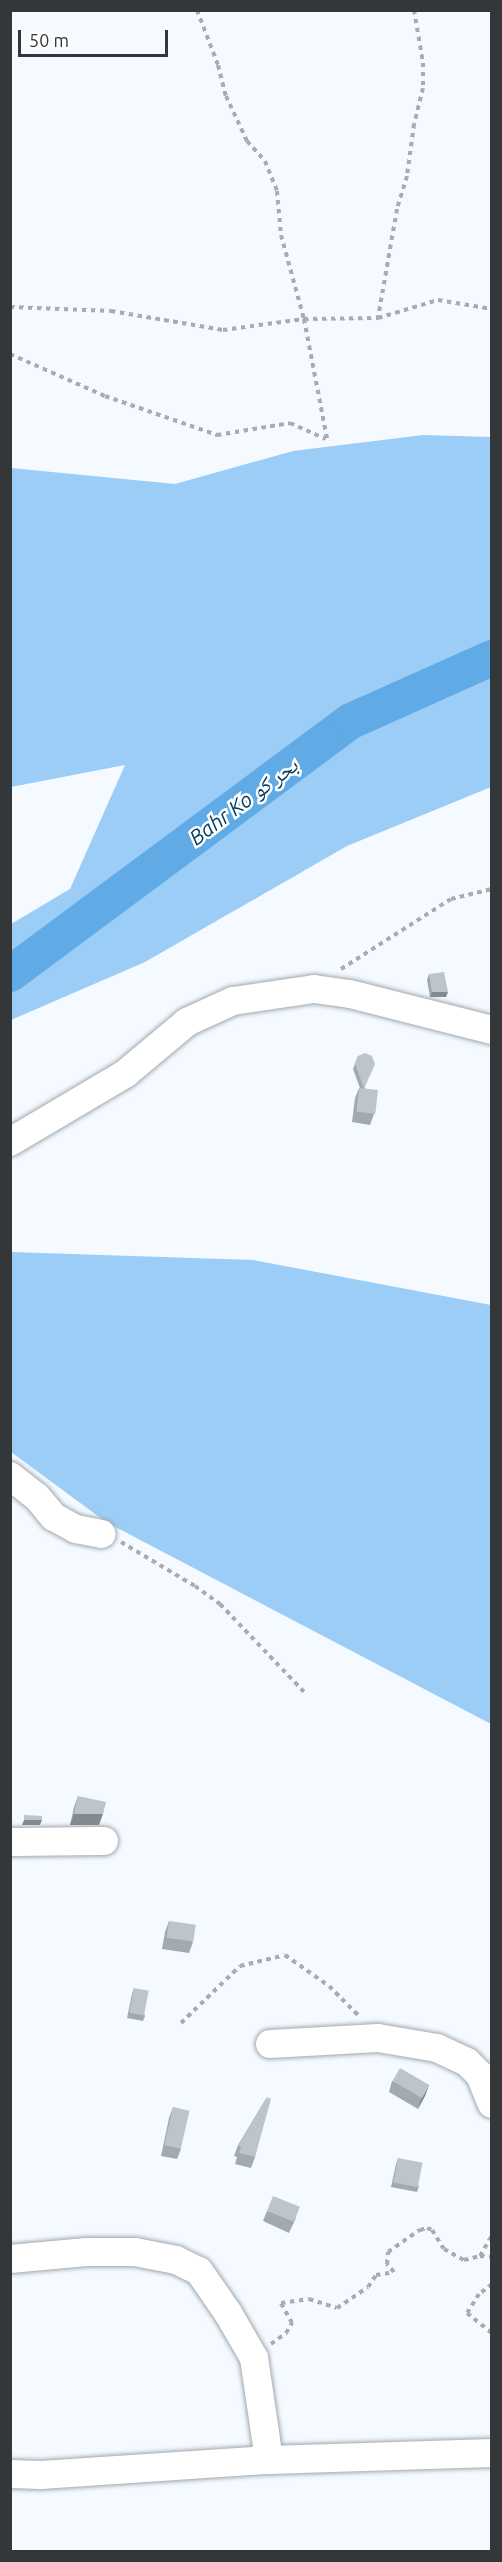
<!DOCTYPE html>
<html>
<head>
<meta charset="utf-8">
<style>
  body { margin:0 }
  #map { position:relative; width:502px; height:2562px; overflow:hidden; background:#f4faff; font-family:Ubuntu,"Noto Naskh Arabic",sans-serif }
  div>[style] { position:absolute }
  .green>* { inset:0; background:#9bcdf6 }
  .river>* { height:36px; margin:-18px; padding:0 18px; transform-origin:18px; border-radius:18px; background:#60aae5 }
  .path>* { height:4px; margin-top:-2px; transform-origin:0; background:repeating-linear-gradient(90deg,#a7acb1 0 4.5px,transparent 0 9px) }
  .roads { filter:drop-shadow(0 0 2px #a0a8af) drop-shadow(0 0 2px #a0a8af) }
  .minor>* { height:28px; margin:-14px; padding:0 14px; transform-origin:14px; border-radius:14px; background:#fff }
  .wall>* { inset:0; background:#a2a9af }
  .shaded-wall>* { inset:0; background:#84898f }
  .building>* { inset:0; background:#bcc4cc; transform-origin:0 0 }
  span { translate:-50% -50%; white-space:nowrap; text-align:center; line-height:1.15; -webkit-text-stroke:5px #fff; paint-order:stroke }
  .water-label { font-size:21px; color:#013e64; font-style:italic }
  .frame { position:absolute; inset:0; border:12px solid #33373a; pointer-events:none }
  .scale { position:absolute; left:18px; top:30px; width:150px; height:27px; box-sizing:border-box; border:3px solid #33373a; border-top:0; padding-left:8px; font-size:18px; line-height:21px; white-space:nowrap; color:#33373a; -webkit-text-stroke:4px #fff; paint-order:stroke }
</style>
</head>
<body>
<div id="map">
  <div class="green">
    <div style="clip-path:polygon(423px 435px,491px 437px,491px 787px,347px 846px,145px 962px,11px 1020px,11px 924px,70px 889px,125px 765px,11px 787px,11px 468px,175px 484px,293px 451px)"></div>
    <div style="clip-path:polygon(11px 1252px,253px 1260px,491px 1305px,491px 1724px,106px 1522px,11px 1452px)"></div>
  </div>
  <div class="river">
    <div style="left:10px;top:974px;width:425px;rotate:-36.6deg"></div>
    <div style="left:351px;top:721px;width:154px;rotate:-24.1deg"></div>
  </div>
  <div class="path">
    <div style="left:197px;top:10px;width:59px;rotate:69.1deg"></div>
    <div style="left:218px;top:65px;width:32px;rotate:76deg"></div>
    <div style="left:226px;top:96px;width:50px;rotate:65deg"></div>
    <div style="left:247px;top:141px;width:27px;rotate:48deg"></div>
    <div style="left:265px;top:161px;width:32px;rotate:68deg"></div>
    <div style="left:277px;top:191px;width:44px;rotate:84.8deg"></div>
    <div style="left:281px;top:235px;width:87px;rotate:74.7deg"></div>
    <div style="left:304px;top:319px;width:122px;rotate:79.1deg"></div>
    <div style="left:414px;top:10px;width:54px;rotate:80.4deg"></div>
    <div style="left:423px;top:63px;width:25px;rotate:90deg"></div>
    <div style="left:423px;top:88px;width:37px;rotate:104deg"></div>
    <div style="left:414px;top:124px;width:52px;rotate:97.7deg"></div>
    <div style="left:407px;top:176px;width:34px;rotate:107deg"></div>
    <div style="left:397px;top:209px;width:111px;rotate:99.9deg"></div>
    <div style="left:378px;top:318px;width:63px;rotate:-16.7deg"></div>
    <div style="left:438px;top:300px;width:55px;rotate:9.5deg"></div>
    <div style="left:10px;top:307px;width:101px;rotate:2.3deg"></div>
    <div style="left:111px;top:311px;width:114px;rotate:9.6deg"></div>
    <div style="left:223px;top:330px;width:82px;rotate:-7.7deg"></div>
    <div style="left:304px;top:319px;width:74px;rotate:-0.8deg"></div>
    <div style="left:10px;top:354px;width:104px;rotate:23.9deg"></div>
    <div style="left:105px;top:396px;width:119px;rotate:19.2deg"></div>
    <div style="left:217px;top:435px;width:74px;rotate:-9.3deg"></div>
    <div style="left:290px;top:423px;width:39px;rotate:24deg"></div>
    <div style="left:341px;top:969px;width:130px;rotate:-32.5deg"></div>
    <div style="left:451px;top:899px;width:42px;rotate:-13.7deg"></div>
    <div style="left:121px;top:1542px;width:86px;rotate:30.7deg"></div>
    <div style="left:195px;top:1586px;width:31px;rotate:36deg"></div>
    <div style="left:220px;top:1604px;width:122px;rotate:46.3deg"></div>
    <div style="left:181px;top:2023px;width:82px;rotate:-44deg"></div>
    <div style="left:240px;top:1966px;width:46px;rotate:-13.7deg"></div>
    <div style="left:285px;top:1955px;width:54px;rotate:35.2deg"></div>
    <div style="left:329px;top:1986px;width:41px;rotate:45deg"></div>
    <div style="left:480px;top:2256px;width:24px;rotate:-60deg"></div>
    <div style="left:492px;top:2284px;width:16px;rotate:142deg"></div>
    <div style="left:479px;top:2294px;width:22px;rotate:122deg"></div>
    <div style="left:467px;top:2313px;width:32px;rotate:39deg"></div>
    <div style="left:271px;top:2344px;width:19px;rotate:-36deg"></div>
    <div style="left:286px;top:2333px;width:12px;rotate:-59deg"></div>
    <div style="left:292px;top:2323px;width:23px;rotate:-119deg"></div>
    <div style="left:281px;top:2303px;width:28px;rotate:-8deg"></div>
    <div style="left:309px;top:2299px;width:29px;rotate:18deg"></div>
    <div style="left:337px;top:2308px;width:37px;rotate:-34deg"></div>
    <div style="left:368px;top:2287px;width:14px;rotate:-56deg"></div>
    <div style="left:376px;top:2275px;width:18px;rotate:-9deg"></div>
    <div style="left:394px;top:2272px;width:11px;rotate:-131deg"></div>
    <div style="left:387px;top:2264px;width:12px;rotate:-85deg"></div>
    <div style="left:388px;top:2252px;width:39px;rotate:-35deg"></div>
    <div style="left:420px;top:2230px;width:7px;rotate:-16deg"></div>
    <div style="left:427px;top:2228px;width:5px;rotate:22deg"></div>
    <div style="left:432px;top:2230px;width:22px;rotate:58deg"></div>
    <div style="left:444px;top:2249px;width:23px;rotate:29deg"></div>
    <div style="left:464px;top:2260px;width:16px;rotate:-14deg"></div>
    <div style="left:480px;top:2256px;width:12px;rotate:5deg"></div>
  </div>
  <div class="roads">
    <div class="minor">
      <div style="left:10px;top:1142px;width:134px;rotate:-30.6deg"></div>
      <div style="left:125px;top:1074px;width:81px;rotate:-40deg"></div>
      <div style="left:187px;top:1022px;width:51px;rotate:-24.5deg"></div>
      <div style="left:233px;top:1001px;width:82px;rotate:-8.4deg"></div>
      <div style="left:314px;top:989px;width:36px;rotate:8deg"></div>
      <div style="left:350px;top:994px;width:146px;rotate:14.2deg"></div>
      <div style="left:10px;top:1476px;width:34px;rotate:38deg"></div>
      <div style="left:37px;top:1497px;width:26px;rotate:50deg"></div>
      <div style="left:54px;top:1517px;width:25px;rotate:29deg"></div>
      <div style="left:76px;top:1529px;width:26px;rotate:11deg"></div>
      <div style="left:10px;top:1842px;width:94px;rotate:-0.6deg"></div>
      <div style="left:270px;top:2044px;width:108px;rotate:-3.2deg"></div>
      <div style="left:378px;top:2038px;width:60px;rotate:9.6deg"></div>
      <div style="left:437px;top:2048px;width:33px;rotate:25deg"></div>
      <div style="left:467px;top:2062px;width:18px;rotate:45deg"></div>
      <div style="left:480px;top:2075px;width:31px;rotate:68deg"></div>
      <div style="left:10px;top:2259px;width:77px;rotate:-5.2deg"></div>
      <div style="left:87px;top:2252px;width:48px"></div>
      <div style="left:135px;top:2252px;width:42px;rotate:11deg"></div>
      <div style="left:176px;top:2260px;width:25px;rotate:26deg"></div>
      <div style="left:199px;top:2271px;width:51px;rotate:55.4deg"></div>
      <div style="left:228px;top:2313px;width:52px;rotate:60deg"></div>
      <div style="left:254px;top:2358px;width:103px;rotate:81.6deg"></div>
      <div style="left:10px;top:2474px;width:31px;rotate:2deg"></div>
      <div style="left:41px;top:2475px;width:228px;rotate:-3.8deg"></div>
      <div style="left:269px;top:2460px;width:223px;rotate:-1.8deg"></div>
    </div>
  </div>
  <div class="wall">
    <div style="clip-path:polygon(429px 974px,446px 997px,430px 997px,427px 980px)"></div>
    <div style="clip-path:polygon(358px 1056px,365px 1088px,374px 1114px,370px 1125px,352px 1122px,355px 1098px,359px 1088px,360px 1088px,353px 1069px)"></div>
    <div style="clip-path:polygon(78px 1796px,99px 1825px,70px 1825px,74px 1807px)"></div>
    <div style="clip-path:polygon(169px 1921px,193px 1942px,189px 1953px,162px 1949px,165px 1932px)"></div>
    <div style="clip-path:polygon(134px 1988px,145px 2016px,143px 2021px,127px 2018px,132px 1994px)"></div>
    <div style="clip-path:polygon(392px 2081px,429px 2085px,425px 2096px,418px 2109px,389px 2092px)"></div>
    <div style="clip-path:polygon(267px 2097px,255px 2157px,251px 2168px,235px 2164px,237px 2157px,234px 2156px,238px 2145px)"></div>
    <div style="clip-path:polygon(173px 2107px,181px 2149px,177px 2159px,161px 2156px,169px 2118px)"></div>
    <div style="clip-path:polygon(398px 2158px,419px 2186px,417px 2192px,391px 2187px,396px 2164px)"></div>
    <div style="clip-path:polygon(267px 2211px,296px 2218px,289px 2233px,263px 2221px)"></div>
  </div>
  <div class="shaded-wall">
    <div style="clip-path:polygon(432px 992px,448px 992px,446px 997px,430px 997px)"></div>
    <div style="clip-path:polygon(74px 1814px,103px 1814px,99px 1825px,70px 1825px)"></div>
    <div style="clip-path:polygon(24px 1820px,42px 1820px,40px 1825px,22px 1825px)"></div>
    <div style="clip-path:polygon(429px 2085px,425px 2096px,418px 2109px,421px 2099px)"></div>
  </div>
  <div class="building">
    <div style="clip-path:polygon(444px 972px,448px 992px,432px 992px,429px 974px)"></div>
    <div style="clip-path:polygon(365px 1053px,372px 1056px,375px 1064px,364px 1089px,355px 1063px,358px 1056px)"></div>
    <div style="left:359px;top:1088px;width:19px;height:24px;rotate:6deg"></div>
    <div style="clip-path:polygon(78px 1796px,106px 1802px,103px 1814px,74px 1814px)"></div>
    <div style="clip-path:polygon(24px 1815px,42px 1816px,42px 1820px,24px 1820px)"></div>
    <div style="left:169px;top:1921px;width:27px;height:17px;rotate:8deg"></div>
    <div style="left:134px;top:1988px;width:15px;height:25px;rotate:11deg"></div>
    <div style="left:400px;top:2068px;width:34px;height:15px;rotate:30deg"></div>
    <div style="clip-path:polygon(267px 2097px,271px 2099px,255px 2157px,239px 2153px,241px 2147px,238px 2145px)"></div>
    <div style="left:173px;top:2107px;width:17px;height:39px;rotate:13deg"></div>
    <div style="left:398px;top:2158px;width:25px;height:25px;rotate:11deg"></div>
    <div style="left:273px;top:2196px;width:29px;height:16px;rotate:22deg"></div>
  </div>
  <div class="water-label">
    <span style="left:243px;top:801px;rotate:-37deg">Bahr Ko بحر كو</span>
  </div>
  <div class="frame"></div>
  <div class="scale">50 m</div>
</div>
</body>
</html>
